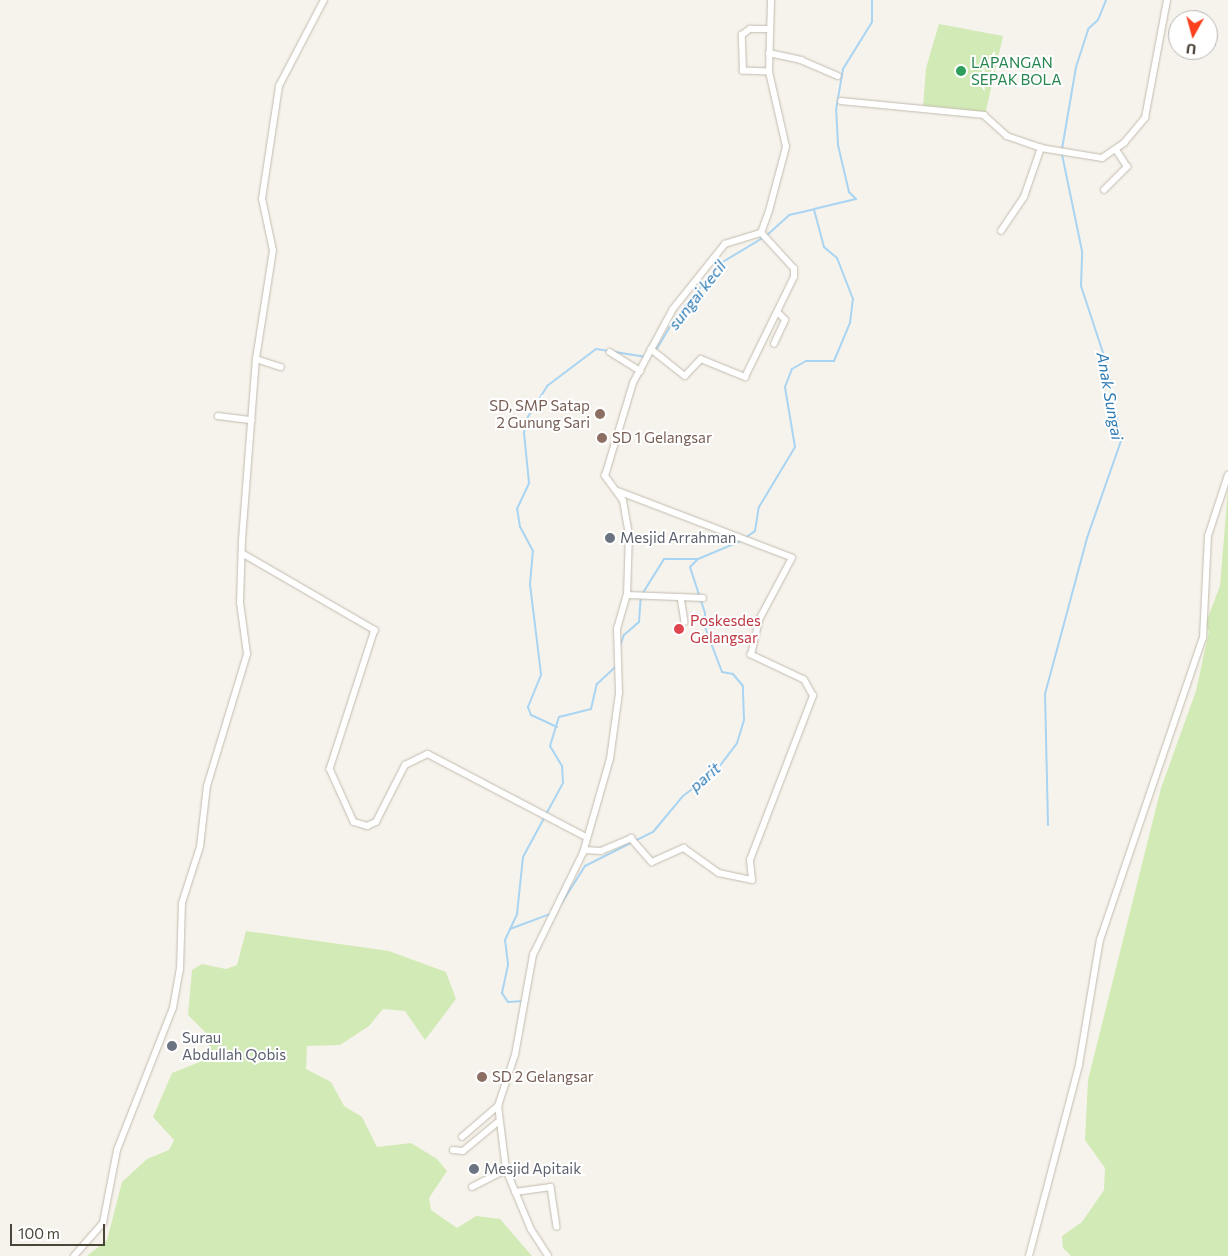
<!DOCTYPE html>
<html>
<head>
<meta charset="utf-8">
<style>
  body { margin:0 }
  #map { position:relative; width:1228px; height:1256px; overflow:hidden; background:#f6f3ec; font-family:Commissioner,sans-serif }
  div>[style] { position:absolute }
  .green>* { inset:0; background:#d2eab5 }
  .stream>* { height:2px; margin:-1px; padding:0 1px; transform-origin:1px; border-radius:1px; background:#a9d4f2 }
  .roads { filter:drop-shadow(0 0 1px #c2bbae) drop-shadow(0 0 1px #c2bbae) }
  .street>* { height:5.5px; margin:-2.75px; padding:0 2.75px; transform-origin:2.75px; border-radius:2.75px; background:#fff }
  .dots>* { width:14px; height:14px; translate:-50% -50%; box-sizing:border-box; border:2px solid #fff; border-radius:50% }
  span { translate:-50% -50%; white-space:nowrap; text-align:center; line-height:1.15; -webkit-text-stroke:4px #fff; paint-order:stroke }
  .leisure-label { font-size:15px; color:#27864d }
  .left { translate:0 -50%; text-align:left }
  .education-label { font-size:15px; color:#785e54 }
  .right { translate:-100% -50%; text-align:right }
  .worship-label { font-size:15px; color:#5b616d }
  .health-label { font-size:15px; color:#be3a42 }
  .water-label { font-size:16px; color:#2e7ab2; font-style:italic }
  .north { position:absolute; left:1168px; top:10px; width:50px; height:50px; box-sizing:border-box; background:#fff; border:1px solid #b7b4b0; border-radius:50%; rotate:187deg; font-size:14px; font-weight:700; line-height:20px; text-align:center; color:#4b4439 }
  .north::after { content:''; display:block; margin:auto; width:18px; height:22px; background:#fc3f1d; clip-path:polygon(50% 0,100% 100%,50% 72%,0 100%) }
  .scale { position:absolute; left:10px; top:1224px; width:95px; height:22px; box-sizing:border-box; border:2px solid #4b4439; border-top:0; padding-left:6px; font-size:15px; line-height:18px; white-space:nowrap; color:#4b4439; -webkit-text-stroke:4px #fff; paint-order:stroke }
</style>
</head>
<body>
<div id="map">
  <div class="green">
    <div style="clip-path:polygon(939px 24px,1003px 36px,985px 115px,923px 108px,926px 68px)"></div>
    <div style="clip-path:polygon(1228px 488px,1228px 1256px,1071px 1256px,1063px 1248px,1062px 1236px,1082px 1222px,1104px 1190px,1105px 1168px,1085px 1140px,1088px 1080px,1161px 788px,1196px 691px,1209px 631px,1205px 625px,1220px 586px)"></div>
    <div style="clip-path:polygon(246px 931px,389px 951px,446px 972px,456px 999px,425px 1040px,405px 1011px,383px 1009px,369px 1026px,340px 1045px,307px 1046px,306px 1069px,331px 1082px,344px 1106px,362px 1117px,377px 1147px,411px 1143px,437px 1159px,447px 1171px,429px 1198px,431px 1210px,457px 1228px,476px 1216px,500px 1219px,532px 1256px,87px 1256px,107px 1240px,122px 1182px,147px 1159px,169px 1150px,174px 1140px,153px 1117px,172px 1073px,205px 1060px,211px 1038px,188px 1015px,192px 970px,202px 964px,226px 969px,237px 965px)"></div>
  </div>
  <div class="stream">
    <div style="left:1062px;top:149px;width:83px;rotate:-80.3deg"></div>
    <div style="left:1076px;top:67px;width:40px;rotate:-72deg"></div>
    <div style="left:1088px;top:29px;width:13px;rotate:-42deg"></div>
    <div style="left:1098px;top:20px;width:22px;rotate:-68deg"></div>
    <div style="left:656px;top:350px;width:37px;rotate:-59deg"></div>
    <div style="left:675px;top:318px;width:72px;rotate:-50.1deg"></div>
    <div style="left:721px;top:263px;width:52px;rotate:-31deg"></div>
    <div style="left:766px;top:236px;width:31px;rotate:-42deg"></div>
    <div style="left:789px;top:215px;width:26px;rotate:-13deg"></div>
    <div style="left:615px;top:352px;width:30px;rotate:9deg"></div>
    <div style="left:745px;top:538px;width:12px;rotate:-35deg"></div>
    <div style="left:755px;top:531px;width:24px;rotate:-81deg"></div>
    <div style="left:759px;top:507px;width:70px;rotate:-59deg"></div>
    <div style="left:795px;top:447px;width:61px;rotate:-99.5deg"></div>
    <div style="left:785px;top:387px;width:19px;rotate:-69deg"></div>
    <div style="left:792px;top:369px;width:16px;rotate:-30deg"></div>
    <div style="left:806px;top:361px;width:28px"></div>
    <div style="left:834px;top:361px;width:41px;rotate:-67.2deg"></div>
    <div style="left:850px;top:323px;width:24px;rotate:-83deg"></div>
    <div style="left:853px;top:299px;width:44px;rotate:-111.3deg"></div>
    <div style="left:837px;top:258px;width:17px;rotate:-140deg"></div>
    <div style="left:824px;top:247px;width:39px;rotate:-105deg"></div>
    <div style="left:814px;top:209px;width:43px;rotate:-13.4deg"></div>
    <div style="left:856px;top:199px;width:10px;rotate:-135deg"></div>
    <div style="left:849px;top:192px;width:48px;rotate:-103.2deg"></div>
    <div style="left:838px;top:145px;width:35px;rotate:-93deg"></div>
    <div style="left:836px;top:110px;width:42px;rotate:-80.3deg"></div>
    <div style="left:843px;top:69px;width:55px;rotate:-58.3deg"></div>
    <div style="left:872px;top:22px;width:22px;rotate:-90deg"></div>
    <div style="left:619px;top:648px;width:14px;rotate:-69deg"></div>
    <div style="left:624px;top:635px;width:20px;rotate:-41deg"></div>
    <div style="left:639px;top:622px;width:26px;rotate:-86deg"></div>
    <div style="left:641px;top:596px;width:44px;rotate:-58.1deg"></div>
    <div style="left:664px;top:559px;width:34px"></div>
    <div style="left:698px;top:559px;width:47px;rotate:-22.7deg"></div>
    <div style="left:557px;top:727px;width:29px;rotate:-155deg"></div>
    <div style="left:531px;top:715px;width:9px;rotate:-111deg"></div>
    <div style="left:528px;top:707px;width:35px;rotate:-68deg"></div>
    <div style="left:541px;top:674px;width:91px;rotate:-97deg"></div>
    <div style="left:530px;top:584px;width:33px;rotate:-85deg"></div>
    <div style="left:533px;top:551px;width:27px;rotate:-118deg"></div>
    <div style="left:520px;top:527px;width:18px;rotate:-99deg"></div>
    <div style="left:517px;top:509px;width:29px;rotate:-65deg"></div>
    <div style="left:529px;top:483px;width:50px;rotate:-95.7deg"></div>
    <div style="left:524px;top:433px;width:13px;rotate:-81deg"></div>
    <div style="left:526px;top:420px;width:40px;rotate:-58deg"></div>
    <div style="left:547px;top:386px;width:61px;rotate:-37.1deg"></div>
    <div style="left:596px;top:349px;width:12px;rotate:9deg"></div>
    <div style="left:1048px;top:825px;width:131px;rotate:-91.3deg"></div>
    <div style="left:1045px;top:694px;width:162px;rotate:-74.9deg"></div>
    <div style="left:1087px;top:538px;width:103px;rotate:-70.7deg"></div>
    <div style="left:1121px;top:441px;width:74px;rotate:-100.1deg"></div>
    <div style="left:1108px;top:368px;width:86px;rotate:-108.2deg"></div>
    <div style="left:1081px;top:286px;width:35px;rotate:-88deg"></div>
    <div style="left:1082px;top:251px;width:99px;rotate:-101.7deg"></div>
    <div style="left:561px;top:904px;width:45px;rotate:-57.7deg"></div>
    <div style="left:585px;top:866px;width:76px;rotate:-26.6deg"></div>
    <div style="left:653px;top:832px;width:47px;rotate:-50.2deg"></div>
    <div style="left:683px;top:796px;width:41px;rotate:-37.1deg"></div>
    <div style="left:716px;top:771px;width:35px;rotate:-53deg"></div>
    <div style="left:737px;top:743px;width:24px;rotate:-73deg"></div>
    <div style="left:744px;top:720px;width:34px;rotate:-92deg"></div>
    <div style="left:743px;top:686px;width:16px;rotate:-130deg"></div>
    <div style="left:733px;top:674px;width:11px;rotate:-170deg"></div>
    <div style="left:722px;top:672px;width:48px;rotate:-110.7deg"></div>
    <div style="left:705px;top:627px;width:14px;rotate:-90deg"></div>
    <div style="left:705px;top:613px;width:48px;rotate:-108.1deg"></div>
    <div style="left:690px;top:567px;width:11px;rotate:-45deg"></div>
    <div style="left:510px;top:929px;width:43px;rotate:-20.6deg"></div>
    <div style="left:523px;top:1001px;width:15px;rotate:176deg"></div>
    <div style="left:508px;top:1002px;width:11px;rotate:-124deg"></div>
    <div style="left:502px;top:993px;width:30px;rotate:-78deg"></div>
    <div style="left:508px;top:964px;width:24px;rotate:-97deg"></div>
    <div style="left:505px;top:940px;width:29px;rotate:-65deg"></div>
    <div style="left:517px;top:914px;width:57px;rotate:-84deg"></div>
    <div style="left:523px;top:857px;width:84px;rotate:-61.6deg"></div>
    <div style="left:563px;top:783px;width:17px;rotate:-93deg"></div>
    <div style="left:562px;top:766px;width:23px;rotate:-121deg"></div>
    <div style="left:550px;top:746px;width:30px;rotate:-73deg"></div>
    <div style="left:559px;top:717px;width:33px;rotate:-14deg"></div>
    <div style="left:591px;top:709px;width:26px;rotate:-77deg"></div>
    <div style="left:597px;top:684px;width:26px;rotate:-43deg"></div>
    <div style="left:501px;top:1090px;width:28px;rotate:-71deg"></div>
  </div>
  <div class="roads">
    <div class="street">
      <div style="left:769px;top:53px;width:33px;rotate:12deg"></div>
      <div style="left:801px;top:60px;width:40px;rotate:23.4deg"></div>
      <div style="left:769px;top:72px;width:26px;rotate:-178deg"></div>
      <div style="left:743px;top:71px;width:36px;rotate:-92deg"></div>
      <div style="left:742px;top:35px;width:10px;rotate:-37deg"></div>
      <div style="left:750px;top:29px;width:20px"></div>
      <div style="left:841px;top:101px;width:144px;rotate:5.6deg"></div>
      <div style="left:984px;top:115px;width:31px;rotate:42deg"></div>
      <div style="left:1007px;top:136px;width:36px;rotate:19deg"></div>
      <div style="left:1041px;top:148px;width:62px;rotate:9.3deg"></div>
      <div style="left:1102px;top:158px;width:27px;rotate:-34deg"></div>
      <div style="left:1124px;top:143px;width:33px;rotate:-50deg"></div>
      <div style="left:1145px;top:118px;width:120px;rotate:-79.4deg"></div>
      <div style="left:1104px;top:190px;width:33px;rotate:-45deg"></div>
      <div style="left:1127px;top:167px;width:20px;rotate:-123deg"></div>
      <div style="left:1001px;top:231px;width:41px;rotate:-55.9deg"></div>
      <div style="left:1024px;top:197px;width:52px;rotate:-70.9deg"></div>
      <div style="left:774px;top:344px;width:26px;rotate:-65deg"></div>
      <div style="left:785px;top:320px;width:10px;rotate:-135deg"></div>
      <div style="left:651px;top:349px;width:43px;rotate:38.5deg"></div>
      <div style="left:685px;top:376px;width:23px;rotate:-47deg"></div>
      <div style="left:701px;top:359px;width:48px;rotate:22.2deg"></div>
      <div style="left:745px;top:377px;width:111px;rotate:-63.9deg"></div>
      <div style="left:794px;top:277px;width:8px;rotate:-90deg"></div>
      <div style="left:794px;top:269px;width:49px;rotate:-132.5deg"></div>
      <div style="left:610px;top:352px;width:36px;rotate:32deg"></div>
      <div style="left:256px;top:359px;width:26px;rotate:18deg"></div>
      <div style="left:218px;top:416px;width:34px;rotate:7deg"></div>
      <div style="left:242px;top:553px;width:154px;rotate:30.1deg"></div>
      <div style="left:375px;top:630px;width:146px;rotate:107.9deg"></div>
      <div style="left:330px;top:769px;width:58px;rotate:65.6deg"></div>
      <div style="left:354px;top:822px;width:14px;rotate:17deg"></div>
      <div style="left:367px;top:826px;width:10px;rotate:-24deg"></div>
      <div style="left:376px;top:822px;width:64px;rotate:-63deg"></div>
      <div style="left:405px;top:765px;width:25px;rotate:-26deg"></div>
      <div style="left:428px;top:754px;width:178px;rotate:27.7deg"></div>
      <div style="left:627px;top:595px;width:76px;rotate:2.3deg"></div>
      <div style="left:681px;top:597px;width:25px;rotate:81deg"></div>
      <div style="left:584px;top:850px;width:17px;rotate:3deg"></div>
      <div style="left:601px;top:851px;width:33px;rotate:-23deg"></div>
      <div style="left:631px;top:838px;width:32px;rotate:49deg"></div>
      <div style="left:652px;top:862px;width:35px;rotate:-24deg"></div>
      <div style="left:684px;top:848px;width:43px;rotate:35.5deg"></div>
      <div style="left:719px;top:873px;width:34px;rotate:12deg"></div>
      <div style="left:752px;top:880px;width:20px;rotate:-96deg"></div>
      <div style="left:750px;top:860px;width:176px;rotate:-69deg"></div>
      <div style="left:813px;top:696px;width:18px;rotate:-119deg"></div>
      <div style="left:804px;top:680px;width:59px;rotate:-154.7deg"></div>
      <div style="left:751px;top:655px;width:36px;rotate:-77deg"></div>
      <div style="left:759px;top:620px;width:70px;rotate:-62deg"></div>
      <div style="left:792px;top:558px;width:185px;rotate:-159.1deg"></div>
      <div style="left:462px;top:1137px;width:48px;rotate:-40.7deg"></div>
      <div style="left:453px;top:1150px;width:10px;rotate:6deg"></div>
      <div style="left:463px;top:1151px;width:45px;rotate:-39.6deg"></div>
      <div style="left:472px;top:1187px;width:38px;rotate:-27deg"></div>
      <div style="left:515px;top:1192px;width:36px;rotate:-8deg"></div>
      <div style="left:551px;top:1187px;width:40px;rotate:81.5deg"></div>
      <div style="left:74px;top:1256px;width:44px;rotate:-48.7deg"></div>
      <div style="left:103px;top:1223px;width:74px;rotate:-79.1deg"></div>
      <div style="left:117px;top:1150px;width:153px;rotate:-68.5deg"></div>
      <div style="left:173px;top:1008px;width:39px;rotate:-80deg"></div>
      <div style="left:180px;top:970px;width:67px;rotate:-88.3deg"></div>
      <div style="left:182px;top:903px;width:59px;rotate:-72.2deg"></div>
      <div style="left:200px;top:847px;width:61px;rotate:-83.5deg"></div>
      <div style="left:207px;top:786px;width:138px;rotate:-73.1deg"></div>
      <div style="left:247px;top:654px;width:51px;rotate:-97.8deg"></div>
      <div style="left:240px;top:603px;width:63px;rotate:-88.2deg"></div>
      <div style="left:242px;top:540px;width:182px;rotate:-85.6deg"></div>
      <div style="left:256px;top:359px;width:109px;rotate:-81.1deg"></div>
      <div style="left:273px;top:251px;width:53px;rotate:-101.9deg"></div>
      <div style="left:262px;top:199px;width:114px;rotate:-81.4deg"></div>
      <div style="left:279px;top:86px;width:97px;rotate:-62.4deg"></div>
      <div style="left:548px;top:1256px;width:31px;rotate:-123deg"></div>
      <div style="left:531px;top:1230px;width:65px;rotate:-112.6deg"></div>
      <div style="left:506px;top:1170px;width:64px;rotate:-97.1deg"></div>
      <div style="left:498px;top:1106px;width:54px;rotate:-71.6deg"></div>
      <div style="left:515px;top:1055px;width:102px;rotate:-79.8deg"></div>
      <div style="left:533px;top:955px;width:114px;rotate:-63.9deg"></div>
      <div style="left:583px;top:853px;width:98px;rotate:-74deg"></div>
      <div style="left:610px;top:759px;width:67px;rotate:-82.2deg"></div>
      <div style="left:619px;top:693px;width:64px;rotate:-91.8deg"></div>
      <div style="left:617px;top:629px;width:35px;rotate:-74deg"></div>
      <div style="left:627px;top:595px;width:60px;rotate:-88.1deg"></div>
      <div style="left:629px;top:535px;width:35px;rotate:-100deg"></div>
      <div style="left:623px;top:501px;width:31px;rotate:-126deg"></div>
      <div style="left:605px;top:476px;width:97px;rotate:-73.2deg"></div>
      <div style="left:633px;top:383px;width:84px;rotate:-61.6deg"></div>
      <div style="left:673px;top:309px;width:83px;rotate:-51.3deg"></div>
      <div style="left:725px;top:244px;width:38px;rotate:-17deg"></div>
      <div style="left:761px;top:233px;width:23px;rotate:-70deg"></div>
      <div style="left:769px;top:211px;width:66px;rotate:-75.1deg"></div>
      <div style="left:786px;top:147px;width:77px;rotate:-102.8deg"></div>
      <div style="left:769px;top:72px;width:72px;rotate:-88.4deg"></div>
      <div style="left:1029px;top:1256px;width:197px;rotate:-75.3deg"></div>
      <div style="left:1079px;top:1065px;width:127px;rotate:-80.5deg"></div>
      <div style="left:1100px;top:940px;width:319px;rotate:-71.2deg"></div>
      <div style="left:1203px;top:638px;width:102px;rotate:-87.2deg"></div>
      <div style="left:1208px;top:536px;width:64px;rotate:-71.8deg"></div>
    </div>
  </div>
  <div class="dots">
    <div style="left:961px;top:71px;background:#2e9e5b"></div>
    <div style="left:600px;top:414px;background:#8d6e63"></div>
    <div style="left:602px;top:438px;background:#8d6e63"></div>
    <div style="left:610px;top:538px;background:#6b7280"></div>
    <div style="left:679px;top:629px;background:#e0444e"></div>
    <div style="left:172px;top:1046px;background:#6b7280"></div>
    <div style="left:482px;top:1077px;background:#8d6e63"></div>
    <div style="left:474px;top:1169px;background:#6b7280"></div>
  </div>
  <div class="leisure-label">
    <span class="left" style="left:971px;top:71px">LAPANGAN<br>SEPAK BOLA</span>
  </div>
  <div class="education-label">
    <span class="right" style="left:590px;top:414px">SD, SMP Satap<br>2 Gunung Sari</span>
    <span class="left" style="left:612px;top:438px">SD 1 Gelangsar</span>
    <span class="left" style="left:492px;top:1077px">SD 2 Gelangsar</span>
  </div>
  <div class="worship-label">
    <span class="left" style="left:620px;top:538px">Mesjid Arrahman</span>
    <span class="left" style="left:182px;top:1046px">Surau<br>Abdullah Qobis</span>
    <span class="left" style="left:484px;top:1169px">Mesjid Apitaik</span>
  </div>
  <div class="health-label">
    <span class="left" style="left:690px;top:629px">Poskesdes<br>Gelangsar</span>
  </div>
  <div class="water-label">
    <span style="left:697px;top:295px;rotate:-52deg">sungai kecil</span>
    <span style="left:1110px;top:396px;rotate:80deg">Anak Sungai</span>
    <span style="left:705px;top:777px;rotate:-41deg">parit</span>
  </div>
  <div class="north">U</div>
  <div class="scale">100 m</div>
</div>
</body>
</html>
